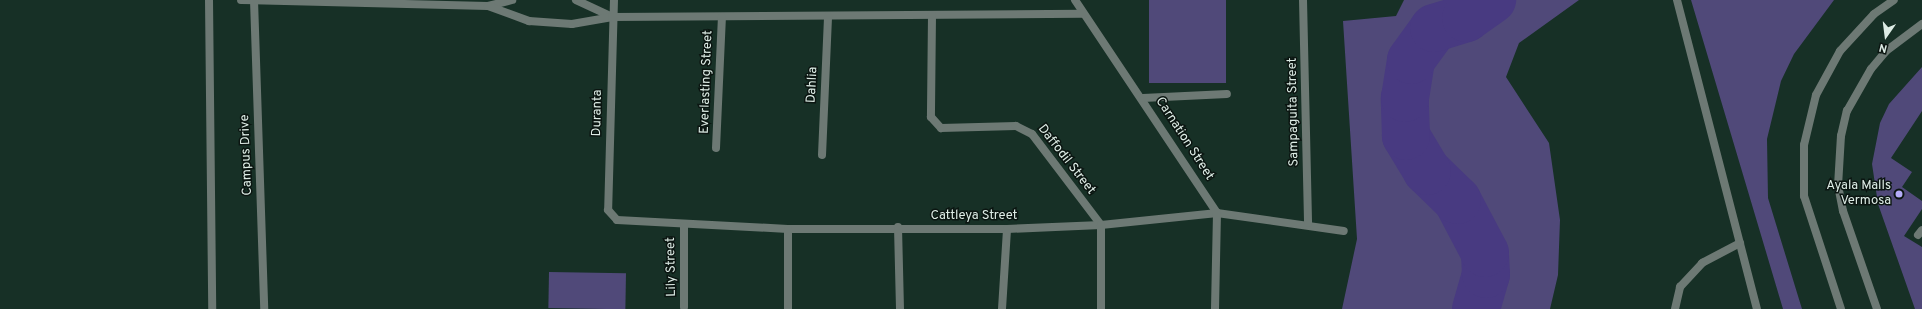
<!DOCTYPE html>
<html>
<head>
<meta charset="utf-8">
<style>
  body { margin:0 }
  #map { position:relative; width:1922px; height:309px; overflow:hidden; background:#173026; font-family:Overpass,sans-serif }
  div>[style] { position:absolute }
  .green>* { inset:0; background:#504979; transform-origin:0 0 }
  .river>* { height:48px; margin:-24px; padding:0 24px; transform-origin:24px; border-radius:24px; background:#483a81 }
  .lane>* { height:8px; margin:-4px; padding:0 4px; transform-origin:4px; border-radius:4px; background:#6d7974 }
  .street>* { height:8px; margin:-4px; padding:0 4px; transform-origin:4px; border-radius:4px; background:#6d7974 }
  .dots>* { width:11px; height:11px; translate:-50% -50%; box-sizing:border-box; border:2px solid #0b1511; border-radius:50% }
  span { translate:-50% -50%; white-space:nowrap; text-align:center; line-height:1.15; -webkit-text-stroke:3px #0b1511; paint-order:stroke }
  .street-label { font-size:13px; color:#ddece5 }
  .poi-label { font-size:13px; color:#ddece5 }
  .right { translate:-100% -50%; text-align:right }
  .north { position:absolute; left:1866px; top:16px; width:40px; height:40px; -webkit-text-stroke:3px #0b1511; paint-order:stroke; rotate:194deg; font-size:11px; font-weight:700; line-height:16px; text-align:center; color:#ddece5 }
  .north::after { content:''; display:block; margin:auto; width:14px; height:18px; background:#ddece5; clip-path:polygon(50% 0,100% 100%,50% 72%,0 100%) }
</style>
</head>
<body>
<div id="map">
  <div class="green">
    <div style="left:1149px;top:0;width:77px;height:83px"></div>
    <div style="clip-path:polygon(1404px 0,1579px 0,1519px 43px,1506px 77px,1549px 143px,1560px 220px,1558px 275px,1550px 309px,1342px 309px,1357px 239px,1343px 21px,1396px 16px)"></div>
    <div style="clip-path:polygon(1691px 0,1834px 0,1794px 54px,1781px 81px,1767px 139px,1768px 198px,1802px 309px,1783px 309px)"></div>
    <div style="clip-path:polygon(1922px 67px,1922px 111px,1891px 158px,1912px 172px,1902px 187px,1922px 201px,1922px 209px,1904px 236px,1922px 247px,1922px 309px,1915px 309px,1878px 204px,1872px 164px,1880px 123px,1889px 104px)"></div>
    <div style="left:549px;top:272px;width:77px;height:36px;rotate:1deg"></div>
  </div>
  <div class="river">
    <div style="left:1476px;top:309px;width:36px;rotate:-74deg"></div>
    <div style="left:1486px;top:274px;width:21px;rotate:-93deg"></div>
    <div style="left:1485px;top:253px;width:60px;rotate:-117.8deg"></div>
    <div style="left:1457px;top:200px;width:42px;rotate:-136deg"></div>
    <div style="left:1427px;top:171px;width:41px;rotate:-121deg"></div>
    <div style="left:1406px;top:136px;width:38px;rotate:-92deg"></div>
    <div style="left:1405px;top:98px;width:38px;rotate:-81deg"></div>
    <div style="left:1411px;top:60px;width:39px;rotate:-54deg"></div>
    <div style="left:1434px;top:28px;width:34px;rotate:-17deg"></div>
    <div style="left:1466px;top:18px;width:32px;rotate:-35deg"></div>
  </div>
  <div class="lane">
    <div style="left:1677px;top:0;width:319px;rotate:75.5deg"></div>
    <div style="left:1918px;top:235px;width:6px;rotate:-51deg"></div>
    <div style="left:1675px;top:309px;width:23px;rotate:-77deg"></div>
    <div style="left:1680px;top:287px;width:33px;rotate:-47deg"></div>
    <div style="left:1702px;top:263px;width:43px;rotate:-27.8deg"></div>
  </div>
  <div class="street">
    <div style="left:209px;top:0;width:309px;rotate:89.4deg"></div>
    <div style="left:241px;top:0;width:247px;rotate:1.4deg"></div>
    <div style="left:488px;top:6px;width:25px;rotate:-14deg"></div>
    <div style="left:254px;top:0;width:309px;rotate:88.1deg"></div>
    <div style="left:576px;top:0;width:40px;rotate:25deg"></div>
    <div style="left:614px;top:0;width:210px;rotate:91.6deg"></div>
    <div style="left:608px;top:210px;width:13px;rotate:48deg"></div>
    <div style="left:617px;top:220px;width:171px;rotate:3deg"></div>
    <div style="left:788px;top:229px;width:219px"></div>
    <div style="left:1007px;top:229px;width:94px;rotate:-2.4deg"></div>
    <div style="left:1101px;top:225px;width:117px;rotate:-5.9deg"></div>
    <div style="left:1217px;top:213px;width:128px;rotate:8.1deg"></div>
    <div style="left:1075px;top:0;width:256px;rotate:56.3deg"></div>
    <div style="left:1217px;top:213px;width:96px;rotate:91.2deg"></div>
    <div style="left:1303px;top:0;width:223px;rotate:88.7deg"></div>
    <div style="left:488px;top:6px;width:44px;rotate:20.1deg"></div>
    <div style="left:529px;top:21px;width:43px;rotate:4deg"></div>
    <div style="left:572px;top:24px;width:41px;rotate:-9.9deg"></div>
    <div style="left:612px;top:17px;width:470px;rotate:-0.4deg"></div>
    <div style="left:932px;top:15px;width:102px;rotate:90.6deg"></div>
    <div style="left:931px;top:117px;width:15px;rotate:48deg"></div>
    <div style="left:941px;top:128px;width:75px;rotate:-1.5deg"></div>
    <div style="left:1016px;top:126px;width:18px;rotate:27deg"></div>
    <div style="left:1032px;top:134px;width:114px;rotate:52.8deg"></div>
    <div style="left:1101px;top:225px;width:84px;rotate:90deg"></div>
    <div style="left:1143px;top:98px;width:84px;rotate:-2.7deg"></div>
    <div style="left:716px;top:148px;width:131px;rotate:-87.4deg"></div>
    <div style="left:822px;top:155px;width:139px;rotate:-87.5deg"></div>
    <div style="left:684px;top:226px;width:81px;rotate:90deg"></div>
    <div style="left:898px;top:227px;width:82px;rotate:88.6deg"></div>
    <div style="left:788px;top:229px;width:80px;rotate:90deg"></div>
    <div style="left:1002px;top:309px;width:80px;rotate:-86.4deg"></div>
    <div style="left:1841px;top:309px;width:119px;rotate:-108.1deg"></div>
    <div style="left:1804px;top:196px;width:51px;rotate:-90deg"></div>
    <div style="left:1804px;top:145px;width:51px;rotate:-76.5deg"></div>
    <div style="left:1816px;top:95px;width:50px;rotate:-61.4deg"></div>
    <div style="left:1840px;top:51px;width:50px;rotate:-47.4deg"></div>
    <div style="left:1874px;top:14px;width:24px;rotate:-35deg"></div>
    <div style="left:1877px;top:309px;width:104px;rotate:-109.1deg"></div>
    <div style="left:1843px;top:211px;width:25px;rotate:-101deg"></div>
    <div style="left:1838px;top:186px;width:50px;rotate:-86.6deg"></div>
    <div style="left:1841px;top:136px;width:26px;rotate:-77deg"></div>
    <div style="left:1847px;top:111px;width:48px;rotate:-60.3deg"></div>
    <div style="left:1871px;top:69px;width:23px;rotate:-50deg"></div>
    <div style="left:1886px;top:51px;width:45px;rotate:-36.9deg"></div>
  </div>
  <div class="dots">
    <div style="left:1899px;top:194px;background:#b5acf8"></div>
  </div>
  <div class="street-label">
    <span style="left:707px;top:82px;rotate:-88deg">Everlasting Street</span>
    <span style="left:813px;top:85px;rotate:-87deg">Dahlia</span>
    <span style="left:1294px;top:112px;rotate:-91deg">Sampaguita Street</span>
    <span style="left:598px;top:113px;rotate:-89deg">Duranta</span>
    <span style="left:1184px;top:139px;rotate:57deg">Carnation Street</span>
    <span style="left:247px;top:155px;rotate:-92deg">Campus Drive</span>
    <span style="left:1066px;top:160px;rotate:52deg">Daffodil Street</span>
    <span style="left:974px;top:216px">Cattleya Street</span>
    <span style="left:672px;top:267px;rotate:-91deg">Lily Street</span>
  </div>
  <div class="poi-label">
    <span class="right" style="left:1891px;top:194px">Ayala Malls<br>Vermosa</span>
  </div>
  <div class="north">N</div>
</div>
</body>
</html>
